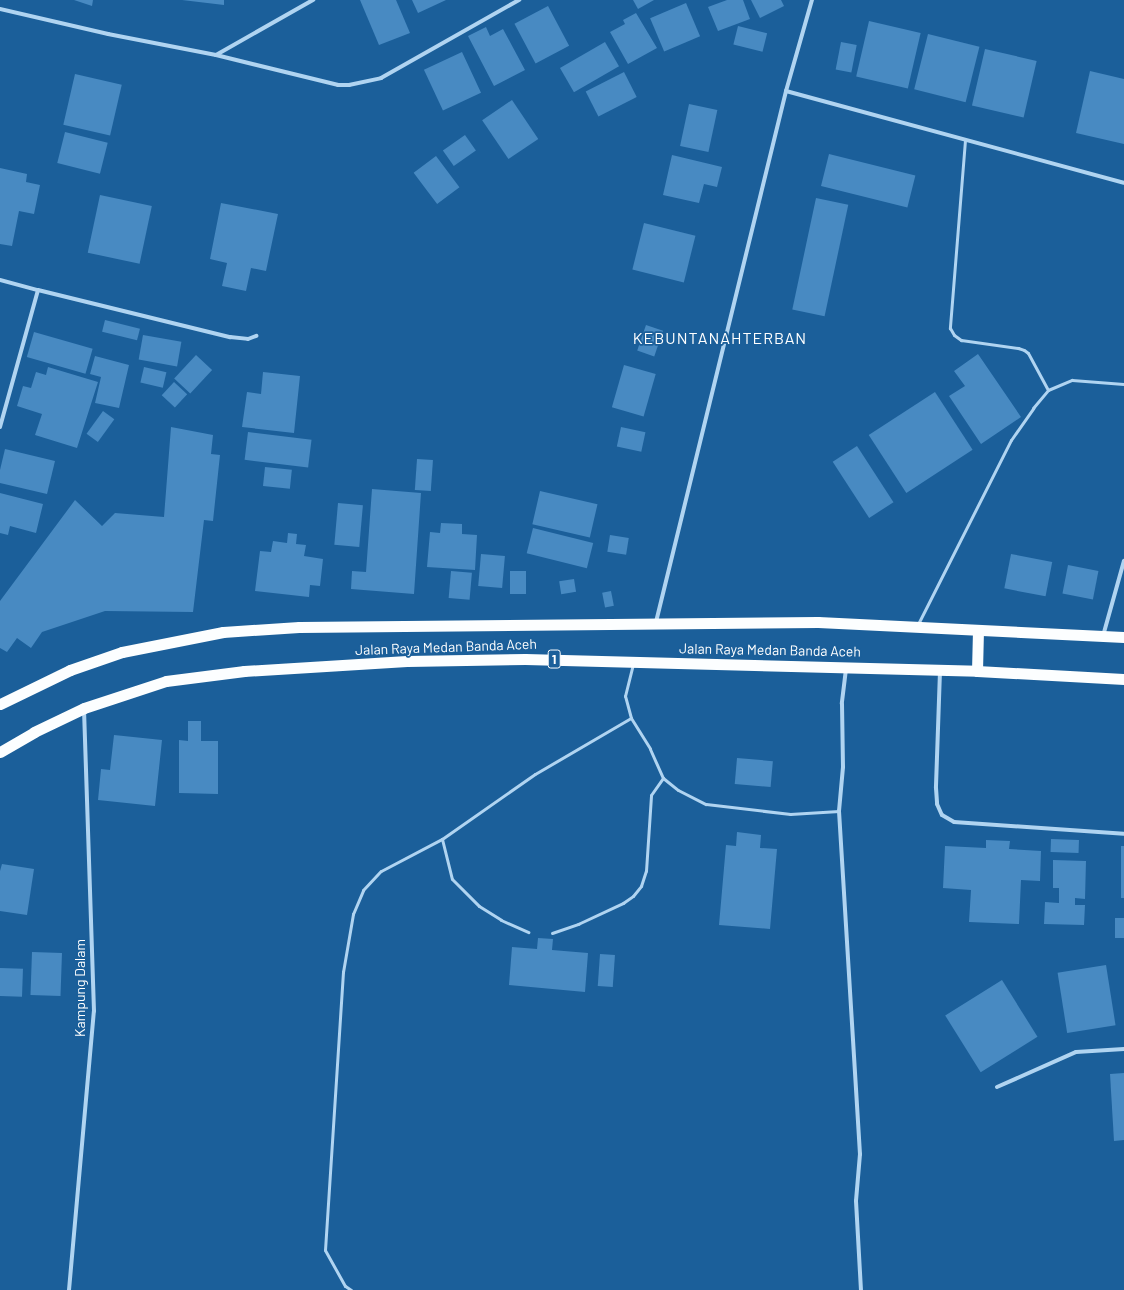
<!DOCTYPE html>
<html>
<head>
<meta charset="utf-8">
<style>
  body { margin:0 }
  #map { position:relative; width:1124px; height:1290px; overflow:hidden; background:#1b5f9a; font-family:Barlow,sans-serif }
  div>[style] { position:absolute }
  .building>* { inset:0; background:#488ac2; transform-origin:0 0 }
  .service>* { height:3px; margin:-1.5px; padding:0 1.5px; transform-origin:1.5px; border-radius:1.5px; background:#b0d4f1 }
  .minor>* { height:4px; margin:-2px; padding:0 2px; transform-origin:2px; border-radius:2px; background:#b0d4f1 }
  .trunk>* { height:11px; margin:-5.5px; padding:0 5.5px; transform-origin:5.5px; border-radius:5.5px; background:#fcfeff }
  span { translate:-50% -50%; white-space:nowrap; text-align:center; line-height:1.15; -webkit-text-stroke:3.5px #1b5f9a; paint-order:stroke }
  .shield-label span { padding:1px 3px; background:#1b5f9a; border:1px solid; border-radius:3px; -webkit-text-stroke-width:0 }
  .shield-label { font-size:13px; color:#fff; font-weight:700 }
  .street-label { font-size:14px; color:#fff }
  .quarter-label { font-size:16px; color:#fff; letter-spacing:1px }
</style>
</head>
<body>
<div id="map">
  <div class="building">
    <div style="clip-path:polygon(74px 0,93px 0,92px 6px)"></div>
    <div style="clip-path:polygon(182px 0,224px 0,224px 5px)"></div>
    <div style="clip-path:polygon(360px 0,396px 0,410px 33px,379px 45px)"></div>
    <div style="clip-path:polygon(412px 0,446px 0,418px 13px)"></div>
    <div style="clip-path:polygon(633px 0,654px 0,638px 9px)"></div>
    <div style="clip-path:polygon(727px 0,743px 0,750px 19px,718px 31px,708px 7px)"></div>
    <div style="clip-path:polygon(751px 0,781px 0,784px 6px,760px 18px)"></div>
    <div style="left:686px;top:3px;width:36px;height:39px;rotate:67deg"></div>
    <div style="left:548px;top:6px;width:45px;height:38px;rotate:62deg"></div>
    <div style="clip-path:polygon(636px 13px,657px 48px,628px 64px,610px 32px,625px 24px,623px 20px)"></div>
    <div style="left:869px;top:21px;width:53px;height:57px;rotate:13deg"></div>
    <div style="left:738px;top:26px;width:30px;height:19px;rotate:14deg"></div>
    <div style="clip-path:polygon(486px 27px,490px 36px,503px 29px,525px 70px,494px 86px,468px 36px)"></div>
    <div style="left:928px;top:34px;width:53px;height:57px;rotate:14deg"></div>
    <div style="left:605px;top:42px;width:28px;height:52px;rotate:60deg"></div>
    <div style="left:841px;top:42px;width:16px;height:28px;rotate:11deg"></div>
    <div style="left:985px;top:49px;width:53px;height:58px;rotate:13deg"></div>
    <div style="left:462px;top:52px;width:45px;height:42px;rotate:65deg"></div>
    <div style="clip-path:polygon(1090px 71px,1124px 79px,1124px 144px,1076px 133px)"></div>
    <div style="left:624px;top:72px;width:28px;height:43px;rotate:63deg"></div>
    <div style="left:75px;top:74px;width:48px;height:52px;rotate:13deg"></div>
    <div style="left:512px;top:100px;width:47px;height:36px;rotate:56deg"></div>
    <div style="left:689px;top:104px;width:29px;height:43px;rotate:12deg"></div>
    <div style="left:65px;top:132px;width:44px;height:32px;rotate:14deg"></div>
    <div style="left:465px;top:135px;width:19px;height:27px;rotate:55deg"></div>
    <div style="left:829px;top:154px;width:89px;height:33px;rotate:14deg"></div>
    <div style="clip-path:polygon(672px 155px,722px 167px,717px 187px,704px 184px,699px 203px,663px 195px)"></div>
    <div style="left:436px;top:156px;width:39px;height:28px;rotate:53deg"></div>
    <div style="clip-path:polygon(0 168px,27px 174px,26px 182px,40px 185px,34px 214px,19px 211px,12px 246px,0 244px)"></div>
    <div style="left:100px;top:195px;width:53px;height:59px;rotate:12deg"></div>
    <div style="left:816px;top:198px;width:33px;height:114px;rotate:12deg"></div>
    <div style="clip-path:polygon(221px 203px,278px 214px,266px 271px,251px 268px,246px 291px,222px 286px,227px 263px,210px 259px)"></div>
    <div style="left:644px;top:223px;width:53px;height:48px;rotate:14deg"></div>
    <div style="left:105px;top:320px;width:36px;height:12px;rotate:14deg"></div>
    <div style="left:646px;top:325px;width:18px;height:27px;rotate:19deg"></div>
    <div style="left:34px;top:332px;width:61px;height:26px;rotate:16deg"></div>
    <div style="left:143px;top:335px;width:39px;height:25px;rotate:10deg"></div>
    <div style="clip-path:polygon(978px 354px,1021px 417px,981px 444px,949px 396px,965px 386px,954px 371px)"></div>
    <div style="left:196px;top:355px;width:22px;height:32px;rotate:43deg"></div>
    <div style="clip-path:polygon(95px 356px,129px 365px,119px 408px,95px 403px,101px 377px,90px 374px)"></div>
    <div style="left:624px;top:365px;width:33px;height:44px;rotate:16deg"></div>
    <div style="clip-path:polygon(48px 367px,98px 382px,77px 448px,35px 435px,42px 414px,17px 406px,23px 386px,31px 388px,36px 372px,46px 375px)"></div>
    <div style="left:144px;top:367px;width:23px;height:16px;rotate:13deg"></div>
    <div style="clip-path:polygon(263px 372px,300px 376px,294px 433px,242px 427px,247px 392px,261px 394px)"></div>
    <div style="left:174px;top:382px;width:18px;height:18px;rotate:43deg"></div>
    <div style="left:935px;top:392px;width:69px;height:79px;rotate:57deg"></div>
    <div style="left:103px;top:411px;width:14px;height:28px;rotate:36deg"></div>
    <div style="clip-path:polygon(171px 427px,213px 435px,211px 454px,220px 455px,213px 521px,204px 520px,193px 612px,105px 611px,42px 632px,31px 648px,17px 638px,7px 652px,0 648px,0 601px,75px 500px,102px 526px,115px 513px,164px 517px)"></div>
    <div style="left:621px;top:427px;width:25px;height:20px;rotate:12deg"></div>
    <div style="left:248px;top:432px;width:64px;height:28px;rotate:7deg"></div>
    <div style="left:857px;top:446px;width:67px;height:29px;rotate:57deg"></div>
    <div style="clip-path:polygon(5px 449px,55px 461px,47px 494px,0 483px,0 470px)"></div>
    <div style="left:417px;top:459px;width:16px;height:31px;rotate:4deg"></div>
    <div style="left:265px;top:467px;width:27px;height:19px;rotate:6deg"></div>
    <div style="clip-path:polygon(372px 489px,421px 493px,414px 594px,351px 589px,352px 571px,366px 572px)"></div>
    <div style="left:540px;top:491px;width:59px;height:34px;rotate:13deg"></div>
    <div style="clip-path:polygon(0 493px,43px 504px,36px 533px,10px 526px,8px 535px,0 533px)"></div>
    <div style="left:338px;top:503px;width:25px;height:42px;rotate:5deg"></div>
    <div style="clip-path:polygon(441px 523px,462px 524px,462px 534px,477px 535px,475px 570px,427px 567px,430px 532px,440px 533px)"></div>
    <div style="left:533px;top:528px;width:62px;height:26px;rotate:14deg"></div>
    <div style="clip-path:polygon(288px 533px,297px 534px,296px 544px,306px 545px,304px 556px,323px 559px,320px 586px,310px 585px,309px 597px,255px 591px,260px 551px,271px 552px,273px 541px,287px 543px)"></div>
    <div style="left:610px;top:535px;width:19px;height:17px;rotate:9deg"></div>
    <div style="left:481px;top:554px;width:24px;height:32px;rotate:5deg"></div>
    <div style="left:1011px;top:554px;width:42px;height:35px;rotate:11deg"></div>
    <div style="left:1068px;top:565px;width:31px;height:29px;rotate:11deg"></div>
    <div style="left:451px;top:571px;width:21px;height:27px;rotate:5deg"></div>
    <div style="left:510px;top:571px;width:16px;height:23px"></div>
    <div style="left:574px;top:579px;width:13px;height:15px;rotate:81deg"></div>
    <div style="left:611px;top:591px;width:15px;height:9px;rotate:79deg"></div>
    <div style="clip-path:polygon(188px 721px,201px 721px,201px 741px,218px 741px,218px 794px,179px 793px,179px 740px,188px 741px)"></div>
    <div style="clip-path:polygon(114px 735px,162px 740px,155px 806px,98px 800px,101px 769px,110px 770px)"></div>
    <div style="left:737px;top:758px;width:36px;height:26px;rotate:5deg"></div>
    <div style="clip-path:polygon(737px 832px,761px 835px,760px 848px,777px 849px,770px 929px,719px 925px,726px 845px,736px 846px)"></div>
    <div style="left:1051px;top:839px;width:28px;height:13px;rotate:2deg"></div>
    <div style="clip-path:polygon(986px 840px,1010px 841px,1009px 849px,1041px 851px,1040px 881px,1021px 880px,1019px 924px,969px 922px,971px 890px,943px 888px,945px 846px,986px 848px)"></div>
    <div style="left:1121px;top:846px;width:3px;height:52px"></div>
    <div style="clip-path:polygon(1053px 860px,1086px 861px,1085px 899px,1075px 898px,1075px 905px,1085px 905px,1084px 925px,1044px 924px,1045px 902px,1059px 903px,1059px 888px,1053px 888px)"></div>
    <div style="clip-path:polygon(2px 864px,34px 869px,27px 915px,0 911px,0 871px)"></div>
    <div style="left:1115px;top:918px;width:9px;height:20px"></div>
    <div style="clip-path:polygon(538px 938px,553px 939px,552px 950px,588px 953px,585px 992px,509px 985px,512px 947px,537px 949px)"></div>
    <div style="left:32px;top:952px;width:30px;height:43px;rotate:2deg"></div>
    <div style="left:600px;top:954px;width:15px;height:32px;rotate:4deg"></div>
    <div style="left:1106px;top:965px;width:61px;height:49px;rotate:81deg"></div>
    <div style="left:0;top:968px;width:23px;height:28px;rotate:2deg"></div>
    <div style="left:1002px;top:980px;width:67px;height:67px;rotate:58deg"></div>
    <div style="clip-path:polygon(1124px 1073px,1124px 1140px,1114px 1141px,1110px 1074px)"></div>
  </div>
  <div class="service">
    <div style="left:965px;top:140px;width:189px;rotate:94.6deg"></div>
    <div style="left:950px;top:328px;width:8px;rotate:60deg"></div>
    <div style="left:954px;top:335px;width:9px;rotate:36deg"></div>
    <div style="left:961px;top:340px;width:58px;rotate:8deg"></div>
    <div style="left:1018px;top:348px;width:6px;rotate:18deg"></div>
    <div style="left:1024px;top:350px;width:5px;rotate:37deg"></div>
    <div style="left:1028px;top:353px;width:42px;rotate:61.6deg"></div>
    <div style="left:918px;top:624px;width:206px;rotate:-63.2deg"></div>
    <div style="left:1011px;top:440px;width:39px;rotate:-55deg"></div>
    <div style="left:1033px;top:408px;width:23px;rotate:-50deg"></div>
    <div style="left:1048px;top:390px;width:26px;rotate:-23deg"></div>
    <div style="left:1072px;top:380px;width:52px;rotate:4.4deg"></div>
    <div style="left:631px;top:718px;width:36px;rotate:58deg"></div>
    <div style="left:650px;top:749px;width:32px;rotate:66deg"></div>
    <div style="left:663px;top:778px;width:19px;rotate:39deg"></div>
    <div style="left:678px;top:790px;width:31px;rotate:27deg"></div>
    <div style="left:706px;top:804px;width:85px;rotate:6.8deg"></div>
    <div style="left:790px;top:814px;width:49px;rotate:-3.5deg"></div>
    <div style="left:442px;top:839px;width:41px;rotate:76deg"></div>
    <div style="left:452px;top:879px;width:38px;rotate:45deg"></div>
    <div style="left:479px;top:906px;width:26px;rotate:32deg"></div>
    <div style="left:501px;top:920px;width:30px;rotate:24deg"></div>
    <div style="left:552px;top:933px;width:28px;rotate:-19deg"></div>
    <div style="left:578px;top:924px;width:50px;rotate:-25deg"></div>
    <div style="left:623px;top:903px;width:12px;rotate:-35deg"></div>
    <div style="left:633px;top:896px;width:13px;rotate:-51deg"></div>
    <div style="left:641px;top:886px;width:16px;rotate:-72deg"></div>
    <div style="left:646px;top:871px;width:76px;rotate:-86.2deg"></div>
    <div style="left:651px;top:795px;width:21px;rotate:-55deg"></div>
    <div style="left:351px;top:1290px;width:7px;rotate:-146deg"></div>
    <div style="left:345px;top:1286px;width:41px;rotate:-119.1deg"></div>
    <div style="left:325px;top:1250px;width:279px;rotate:-86.3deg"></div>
    <div style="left:343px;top:972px;width:59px;rotate:-80.2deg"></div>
    <div style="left:353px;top:914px;width:26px;rotate:-67deg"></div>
    <div style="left:363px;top:890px;width:26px;rotate:-47deg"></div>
    <div style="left:381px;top:871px;width:69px;rotate:-27.7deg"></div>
    <div style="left:442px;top:839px;width:113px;rotate:-35deg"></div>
    <div style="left:535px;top:774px;width:111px;rotate:-30.3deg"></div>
    <div style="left:631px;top:718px;width:23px;rotate:-105deg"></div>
    <div style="left:625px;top:696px;width:32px;rotate:-76deg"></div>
  </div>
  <div class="minor">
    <div style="left:0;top:9px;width:111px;rotate:13deg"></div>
    <div style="left:108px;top:34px;width:110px;rotate:11deg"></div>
    <div style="left:216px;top:55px;width:126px;rotate:13.8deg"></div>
    <div style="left:338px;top:85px;width:11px"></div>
    <div style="left:349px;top:85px;width:33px;rotate:-12deg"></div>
    <div style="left:381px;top:78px;width:159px;rotate:-29.5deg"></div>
    <div style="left:216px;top:55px;width:112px;rotate:-29.6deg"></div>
    <div style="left:786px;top:91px;width:350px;rotate:15.2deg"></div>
    <div style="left:0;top:280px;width:39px;rotate:15deg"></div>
    <div style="left:0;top:427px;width:142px;rotate:-74.5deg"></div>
    <div style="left:38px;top:290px;width:198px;rotate:13.8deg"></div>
    <div style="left:230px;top:337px;width:18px;rotate:6deg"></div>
    <div style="left:248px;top:339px;width:9px;rotate:-21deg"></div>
    <div style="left:656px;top:622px;width:547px;rotate:-76.24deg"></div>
    <div style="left:786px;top:91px;width:95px;rotate:-74.1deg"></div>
    <div style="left:1103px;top:636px;width:78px;rotate:-74.4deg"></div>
    <div style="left:846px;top:669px;width:35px;rotate:97deg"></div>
    <div style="left:842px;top:704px;width:63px;rotate:89.1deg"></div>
    <div style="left:843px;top:767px;width:44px;rotate:95.2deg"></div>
    <div style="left:839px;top:811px;width:344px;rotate:86.5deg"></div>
    <div style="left:860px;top:1154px;width:47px;rotate:94.9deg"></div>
    <div style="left:856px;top:1201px;width:89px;rotate:86.8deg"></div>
    <div style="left:940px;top:671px;width:117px;rotate:92deg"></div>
    <div style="left:936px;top:788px;width:16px;rotate:86deg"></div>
    <div style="left:937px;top:804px;width:12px;rotate:66deg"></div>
    <div style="left:942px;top:815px;width:14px;rotate:30deg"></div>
    <div style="left:954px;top:822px;width:170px;rotate:4deg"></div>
    <div style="left:997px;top:1087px;width:86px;rotate:-23.9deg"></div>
    <div style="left:1076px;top:1052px;width:48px;rotate:-3.6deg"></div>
    <div style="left:69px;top:1290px;width:280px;rotate:-84.9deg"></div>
    <div style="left:94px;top:1011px;width:301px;rotate:-91.9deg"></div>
  </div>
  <div class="trunk">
    <div style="left:977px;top:671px;width:41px;rotate:-88.6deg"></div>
    <div style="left:0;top:704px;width:78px;rotate:-25.9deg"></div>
    <div style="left:70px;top:670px;width:55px;rotate:-19.1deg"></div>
    <div style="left:122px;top:652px;width:103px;rotate:-11.2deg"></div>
    <div style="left:223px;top:632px;width:76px;rotate:-3.8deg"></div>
    <div style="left:299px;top:627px;width:519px;rotate:-0.55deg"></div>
    <div style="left:818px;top:622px;width:306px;rotate:2.8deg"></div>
    <div style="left:0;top:752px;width:39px;rotate:-30deg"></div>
    <div style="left:34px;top:732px;width:55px;rotate:-25.6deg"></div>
    <div style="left:84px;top:708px;width:86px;rotate:-18.2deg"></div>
    <div style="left:166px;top:681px;width:79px;rotate:-7.3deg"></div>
    <div style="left:244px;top:671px;width:163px;rotate:-3.5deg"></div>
    <div style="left:407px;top:661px;width:118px;rotate:-1deg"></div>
    <div style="left:525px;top:659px;width:452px;rotate:1.5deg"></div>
    <div style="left:977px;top:671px;width:147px;rotate:3.1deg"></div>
  </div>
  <div class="shield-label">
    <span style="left:554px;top:659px">1</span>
  </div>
  <div class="street-label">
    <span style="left:446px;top:647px;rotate:-2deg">Jalan Raya Medan Banda Aceh</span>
    <span style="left:770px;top:650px;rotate:1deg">Jalan Raya Medan Banda Aceh</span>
    <span style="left:80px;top:988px;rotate:-90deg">Kampung Dalam</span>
  </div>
  <div class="quarter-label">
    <span style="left:720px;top:338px">KEBUNTANAHTERBAN</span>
  </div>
</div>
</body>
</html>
